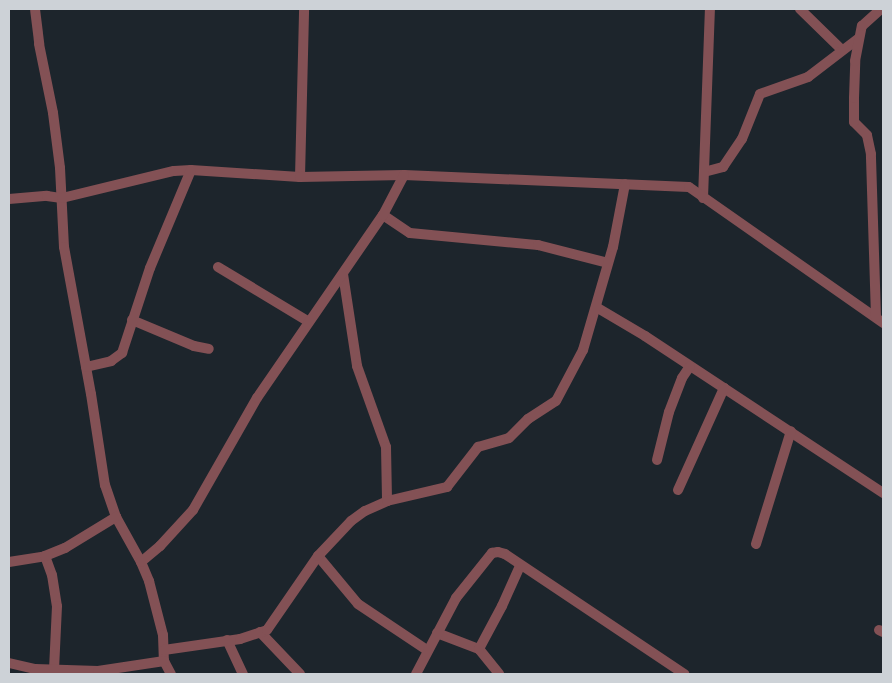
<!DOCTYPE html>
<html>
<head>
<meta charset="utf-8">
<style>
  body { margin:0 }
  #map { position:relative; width:892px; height:683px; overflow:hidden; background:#1d252c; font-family:Inter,sans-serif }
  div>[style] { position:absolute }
  .street>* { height:10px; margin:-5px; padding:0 5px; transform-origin:5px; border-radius:5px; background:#835155 }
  span { translate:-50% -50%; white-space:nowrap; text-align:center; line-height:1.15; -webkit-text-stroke:5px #1d252c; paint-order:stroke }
  .frame { position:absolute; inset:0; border:10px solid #cdd2d7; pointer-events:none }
</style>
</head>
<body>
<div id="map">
  <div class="street">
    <div style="left:35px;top:9px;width:35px;rotate:83deg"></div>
    <div style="left:39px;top:44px;width:70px;rotate:78.5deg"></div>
    <div style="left:53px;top:113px;width:55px;rotate:82.7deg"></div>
    <div style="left:60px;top:168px;width:79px;rotate:87.1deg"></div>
    <div style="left:64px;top:247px;width:149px;rotate:79.6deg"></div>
    <div style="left:91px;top:394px;width:92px;rotate:81.3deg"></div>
    <div style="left:105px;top:485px;width:34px;rotate:71deg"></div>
    <div style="left:116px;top:517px;width:51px;rotate:60.9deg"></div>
    <div style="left:141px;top:562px;width:21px;rotate:67deg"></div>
    <div style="left:149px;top:581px;width:56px;rotate:75.5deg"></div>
    <div style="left:163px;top:635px;width:26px;rotate:88deg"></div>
    <div style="left:164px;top:661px;width:15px;rotate:62deg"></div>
    <div style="left:800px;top:9px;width:59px;rotate:44.3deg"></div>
    <div style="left:704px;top:172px;width:20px;rotate:-15deg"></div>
    <div style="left:723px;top:167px;width:34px;rotate:-56deg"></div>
    <div style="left:742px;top:139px;width:48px;rotate:-68.2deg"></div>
    <div style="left:760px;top:94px;width:51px;rotate:-19.5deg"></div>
    <div style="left:808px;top:77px;width:64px;rotate:-37.4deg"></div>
    <div style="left:300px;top:177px;width:168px;rotate:-88.6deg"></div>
    <div style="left:703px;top:198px;width:189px;rotate:-87.9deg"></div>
    <div style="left:9px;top:199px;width:38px;rotate:-5deg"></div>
    <div style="left:47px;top:196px;width:15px;rotate:8deg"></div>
    <div style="left:62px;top:198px;width:115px;rotate:-13.6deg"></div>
    <div style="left:174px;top:171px;width:17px;rotate:-3deg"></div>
    <div style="left:191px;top:170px;width:109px;rotate:3.7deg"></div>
    <div style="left:300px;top:177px;width:104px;rotate:-1.1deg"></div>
    <div style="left:404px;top:175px;width:285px;rotate:2.4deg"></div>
    <div style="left:689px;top:187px;width:237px;rotate:35deg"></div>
    <div style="left:383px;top:215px;width:32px;rotate:34deg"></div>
    <div style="left:410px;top:233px;width:129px;rotate:5.4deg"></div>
    <div style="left:538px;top:245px;width:72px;rotate:14.4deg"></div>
    <div style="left:218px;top:267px;width:106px;rotate:31.1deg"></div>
    <div style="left:343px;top:274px;width:93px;rotate:81.3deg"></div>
    <div style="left:357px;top:366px;width:86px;rotate:70.3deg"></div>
    <div style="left:386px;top:447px;width:54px;rotate:88.9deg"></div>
    <div style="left:596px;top:307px;width:57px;rotate:30.6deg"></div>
    <div style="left:645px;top:336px;width:285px;rotate:33.4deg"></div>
    <div style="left:876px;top:317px;width:163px;rotate:-91.8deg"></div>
    <div style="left:871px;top:154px;width:19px;rotate:-102deg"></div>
    <div style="left:867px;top:135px;width:18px;rotate:-135deg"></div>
    <div style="left:854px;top:122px;width:24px;rotate:-90deg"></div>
    <div style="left:854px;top:98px;width:37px;rotate:-88deg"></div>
    <div style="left:855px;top:61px;width:36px;rotate:-79deg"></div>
    <div style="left:862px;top:26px;width:25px;rotate:-42deg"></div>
    <div style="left:132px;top:320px;width:67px;rotate:22.8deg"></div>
    <div style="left:194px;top:346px;width:15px;rotate:11deg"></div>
    <div style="left:86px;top:367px;width:26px;rotate:-13deg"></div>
    <div style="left:111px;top:361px;width:14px;rotate:-36deg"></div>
    <div style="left:122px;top:353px;width:89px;rotate:-71.8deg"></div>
    <div style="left:150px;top:268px;width:106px;rotate:-67.3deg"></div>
    <div style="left:657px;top:460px;width:49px;rotate:-76deg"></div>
    <div style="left:669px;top:412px;width:36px;rotate:-69deg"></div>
    <div style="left:682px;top:378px;width:14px;rotate:-56deg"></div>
    <div style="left:678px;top:490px;width:112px;rotate:-65.7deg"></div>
    <div style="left:756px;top:544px;width:118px;rotate:-72.8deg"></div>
    <div style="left:45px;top:556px;width:20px;rotate:70deg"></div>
    <div style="left:52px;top:575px;width:31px;rotate:81deg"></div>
    <div style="left:57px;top:606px;width:63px;rotate:92.7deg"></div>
    <div style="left:318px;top:556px;width:62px;rotate:50.2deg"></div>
    <div style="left:358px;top:604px;width:83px;rotate:33.7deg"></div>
    <div style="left:9px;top:562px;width:36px;rotate:-9deg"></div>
    <div style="left:45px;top:556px;width:22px;rotate:-22deg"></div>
    <div style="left:65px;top:548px;width:60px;rotate:-31.3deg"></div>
    <div style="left:141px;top:562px;width:25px;rotate:-40deg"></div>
    <div style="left:160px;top:546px;width:49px;rotate:-47.5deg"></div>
    <div style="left:193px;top:510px;width:129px;rotate:-60.3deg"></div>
    <div style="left:257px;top:398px;width:222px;rotate:-55.5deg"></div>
    <div style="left:383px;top:215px;width:45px;rotate:-62.3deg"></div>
    <div style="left:879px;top:630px;width:4px;rotate:27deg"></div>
    <div style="left:260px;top:632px;width:58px;rotate:46.4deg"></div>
    <div style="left:437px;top:633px;width:45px;rotate:20.9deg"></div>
    <div style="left:479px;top:649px;width:32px;rotate:51deg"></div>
    <div style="left:227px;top:640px;width:38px;rotate:65deg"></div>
    <div style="left:479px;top:649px;width:49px;rotate:-61.9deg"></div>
    <div style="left:502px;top:606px;width:44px;rotate:-65.8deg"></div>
    <div style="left:164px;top:650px;width:77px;rotate:-8.2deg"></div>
    <div style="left:240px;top:639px;width:28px;rotate:-18deg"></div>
    <div style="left:267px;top:630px;width:90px;rotate:-55.4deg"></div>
    <div style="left:318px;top:556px;width:48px;rotate:-46.7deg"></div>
    <div style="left:351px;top:521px;width:17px;rotate:-36deg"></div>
    <div style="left:365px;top:511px;width:24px;rotate:-24deg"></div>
    <div style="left:387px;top:501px;width:62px;rotate:-13.1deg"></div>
    <div style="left:447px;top:487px;width:51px;rotate:-52.2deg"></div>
    <div style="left:478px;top:447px;width:32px;rotate:-16deg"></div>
    <div style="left:509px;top:438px;width:27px;rotate:-45deg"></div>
    <div style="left:528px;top:419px;width:33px;rotate:-33deg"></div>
    <div style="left:556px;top:401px;width:58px;rotate:-62.1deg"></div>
    <div style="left:583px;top:350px;width:107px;rotate:-73.8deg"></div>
    <div style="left:613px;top:247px;width:64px;rotate:-79.2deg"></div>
    <div style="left:9px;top:663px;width:27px;rotate:13deg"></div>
    <div style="left:35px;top:669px;width:63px;rotate:1.8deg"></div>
    <div style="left:98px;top:671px;width:67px;rotate:-8.6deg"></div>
    <div style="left:416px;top:674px;width:86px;rotate:-62.2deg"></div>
    <div style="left:456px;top:598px;width:58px;rotate:-51.3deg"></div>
    <div style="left:492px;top:553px;width:6px;rotate:-9deg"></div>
    <div style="left:498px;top:552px;width:7px;rotate:16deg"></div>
    <div style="left:505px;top:554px;width:216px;rotate:33.8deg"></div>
  </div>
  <div class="frame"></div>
</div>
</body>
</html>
